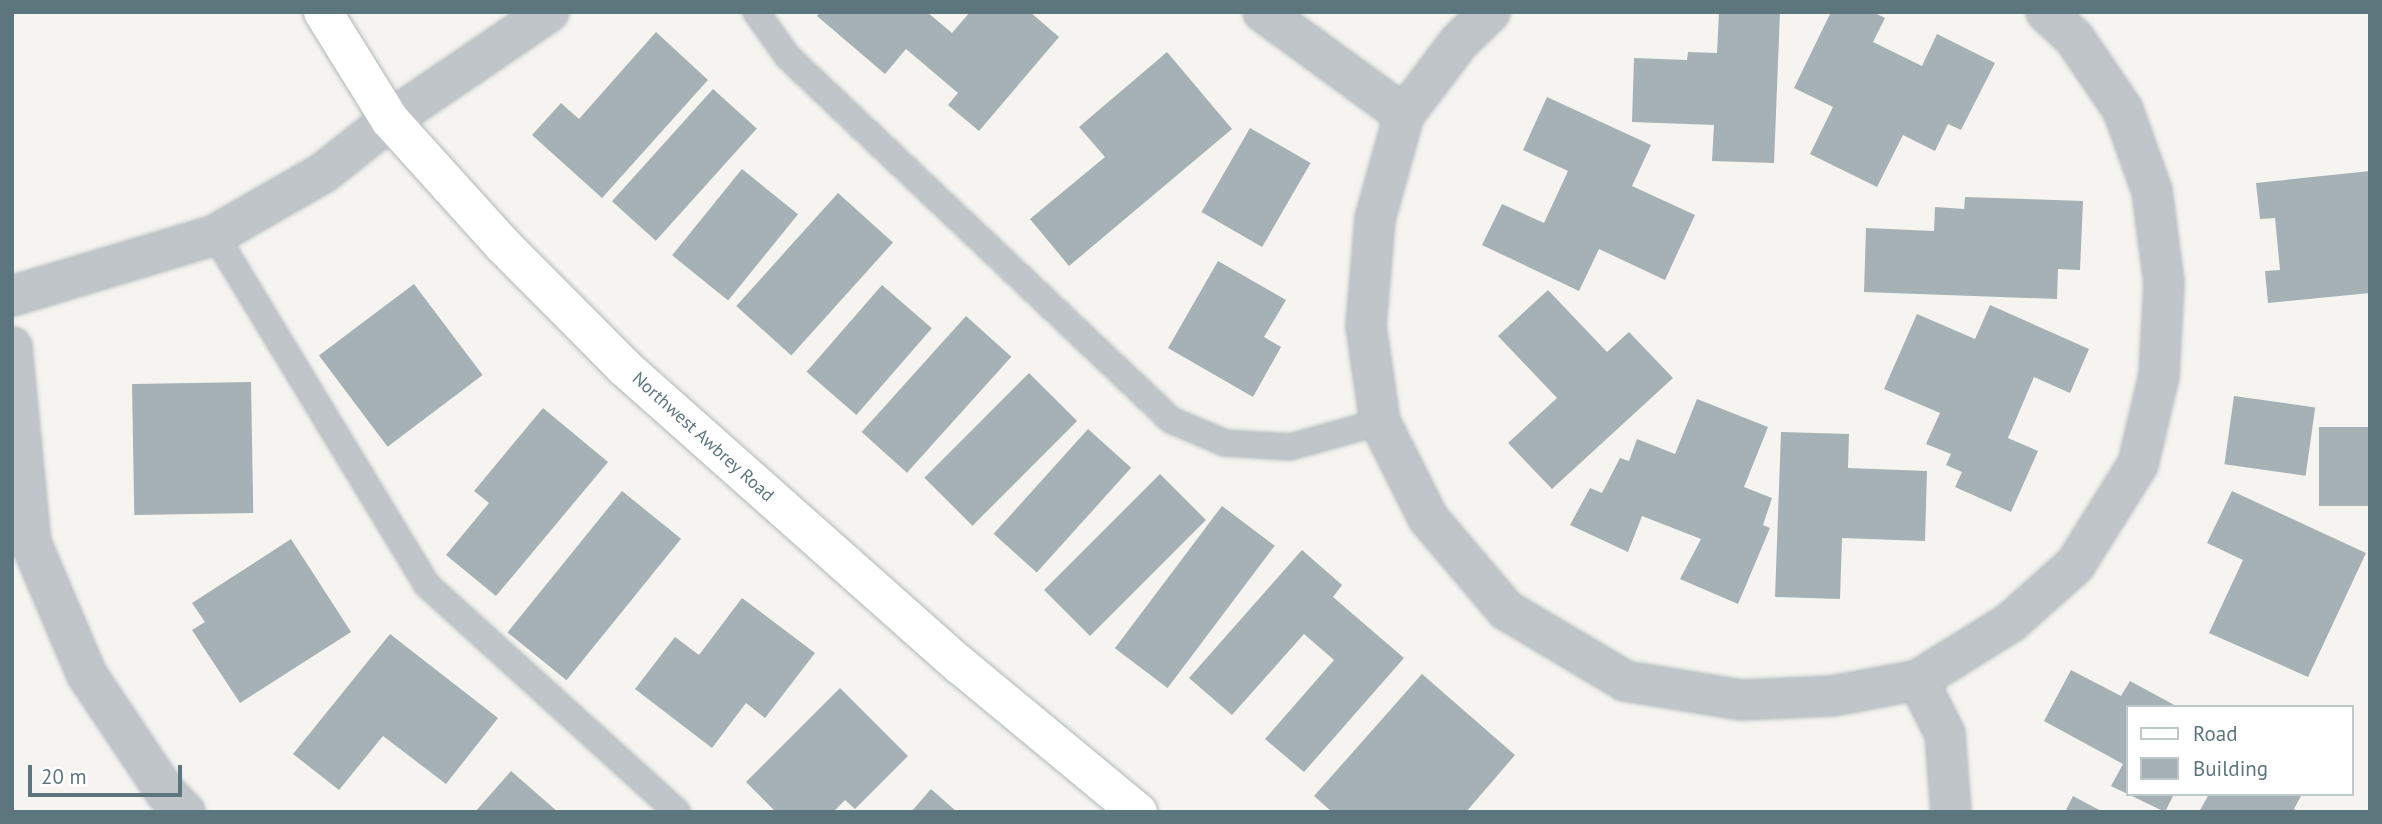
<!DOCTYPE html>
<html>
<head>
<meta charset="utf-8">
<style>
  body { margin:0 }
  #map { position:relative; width:2382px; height:824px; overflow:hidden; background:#f5f4f0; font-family:"PT Sans",sans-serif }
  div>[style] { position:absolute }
  .building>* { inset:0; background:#a5b1b4; transform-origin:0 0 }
  .roads { filter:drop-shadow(0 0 2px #afb8bb) drop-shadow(0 0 2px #afb8bb) }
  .lane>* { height:24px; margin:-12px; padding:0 12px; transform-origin:12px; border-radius:12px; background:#bfc5c8 }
  .street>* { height:38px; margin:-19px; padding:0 19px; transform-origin:19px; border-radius:19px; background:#bfc5c8 }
  .secondary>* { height:38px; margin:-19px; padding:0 19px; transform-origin:19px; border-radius:19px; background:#fff }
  span { translate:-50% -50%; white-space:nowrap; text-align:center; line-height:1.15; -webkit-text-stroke:7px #fff; paint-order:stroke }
  .street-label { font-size:18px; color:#5d767e }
  .frame { position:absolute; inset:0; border:14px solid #5d767e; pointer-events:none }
  .legend { position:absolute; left:2126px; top:705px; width:228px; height:91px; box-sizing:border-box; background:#fff; border:2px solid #bec8cb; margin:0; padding:9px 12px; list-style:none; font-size:21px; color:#5d767e }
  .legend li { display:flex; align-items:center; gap:14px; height:35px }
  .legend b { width:35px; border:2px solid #bec8cb }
  .scale { position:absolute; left:28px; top:765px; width:154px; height:32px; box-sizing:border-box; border:4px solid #5d767e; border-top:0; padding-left:9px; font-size:21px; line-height:24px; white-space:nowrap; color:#5d767e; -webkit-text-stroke:5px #fff; paint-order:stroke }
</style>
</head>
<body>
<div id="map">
  <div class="building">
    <div style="clip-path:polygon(820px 12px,927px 12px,952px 33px,970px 12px,1030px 12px,1059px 37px,979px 131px,948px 105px,958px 93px,906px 49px,885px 74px,817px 16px)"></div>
    <div style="clip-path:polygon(1719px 12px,1780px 12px,1774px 163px,1712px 161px,1714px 125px,1632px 122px,1634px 58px,1687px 60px,1688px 52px,1717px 53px)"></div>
    <div style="clip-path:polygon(1831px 12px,1873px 12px,1885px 18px,1873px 42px,1922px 66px,1937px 34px,1995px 63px,1961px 130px,1948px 124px,1935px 151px,1903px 135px,1877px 187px,1810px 154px,1833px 107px,1794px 88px)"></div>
    <div style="clip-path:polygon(656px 32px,708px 80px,602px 198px,532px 135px,561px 103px,579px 119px)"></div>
    <div style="clip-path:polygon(1167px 52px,1232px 129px,1069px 266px,1030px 219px,1105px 157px,1079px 127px)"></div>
    <div style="left:713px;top:89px;width:59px;height:151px;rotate:42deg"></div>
    <div style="clip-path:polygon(1547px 97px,1651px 145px,1632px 186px,1695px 215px,1665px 280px,1599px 249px,1579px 291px,1482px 245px,1502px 204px,1544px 223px,1568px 171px,1523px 150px)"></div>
    <div style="left:1250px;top:128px;width:70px;height:97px;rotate:30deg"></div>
    <div style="left:742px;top:169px;width:72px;height:111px;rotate:39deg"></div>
    <div style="clip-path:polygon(2370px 171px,2370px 293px,2268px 303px,2265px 271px,2280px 270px,2275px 218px,2260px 219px,2256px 183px)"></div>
    <div style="left:838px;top:193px;width:74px;height:152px;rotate:42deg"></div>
    <div style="clip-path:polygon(1965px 197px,2083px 201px,2080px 270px,2058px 269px,2057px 299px,1864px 292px,1866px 228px,1934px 231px,1935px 207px,1964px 209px)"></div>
    <div style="clip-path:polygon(1218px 261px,1286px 300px,1264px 337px,1281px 347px,1253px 397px,1168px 348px)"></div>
    <div style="left:414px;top:284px;width:114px;height:119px;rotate:53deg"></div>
    <div style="left:882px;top:285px;width:66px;height:115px;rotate:41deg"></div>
    <div style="clip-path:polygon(1548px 290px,1607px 352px,1629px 332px,1673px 378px,1552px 489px,1508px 443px,1557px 398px,1498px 336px)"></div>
    <div style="clip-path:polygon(1990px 305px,2089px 349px,2070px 393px,2034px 377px,2008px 438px,2038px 451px,2011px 512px,1955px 487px,1962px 472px,1946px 465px,1951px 454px,1926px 444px,1940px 413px,1884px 389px,1917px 314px,1975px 339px)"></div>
    <div style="left:966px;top:316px;width:61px;height:156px;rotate:42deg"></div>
    <div style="left:1029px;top:373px;width:68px;height:148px;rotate:45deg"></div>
    <div style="left:251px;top:382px;width:131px;height:119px;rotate:89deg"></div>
    <div style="left:2234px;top:396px;width:82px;height:69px;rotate:8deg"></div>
    <div style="clip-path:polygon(1697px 399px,1768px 427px,1744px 487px,1772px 498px,1763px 525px,1770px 528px,1738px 604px,1680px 579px,1701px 539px,1642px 516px,1628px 552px,1570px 525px,1590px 488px,1602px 493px,1620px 458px,1629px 461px,1637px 439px,1675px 454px)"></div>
    <div style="clip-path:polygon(543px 408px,608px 462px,496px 596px,446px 555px,489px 503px,474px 491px)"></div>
    <div style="left:2370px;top:427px;width:79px;height:51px;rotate:90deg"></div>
    <div style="left:1088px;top:429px;width:58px;height:141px;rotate:42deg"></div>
    <div style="clip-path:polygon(1781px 432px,1849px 434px,1848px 468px,1927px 471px,1925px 541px,1842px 538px,1840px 599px,1775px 597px)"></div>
    <div style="left:1160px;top:474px;width:65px;height:164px;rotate:45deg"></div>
    <div style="left:622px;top:491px;width:76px;height:182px;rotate:39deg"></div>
    <div style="clip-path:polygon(2232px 491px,2366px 553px,2308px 677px,2209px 633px,2243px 560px,2207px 543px)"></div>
    <div style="left:1222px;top:506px;width:66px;height:178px;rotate:37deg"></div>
    <div style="clip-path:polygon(291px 539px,351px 632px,240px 703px,192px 630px,205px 622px,192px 603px)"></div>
    <div style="clip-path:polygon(1302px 550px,1342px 585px,1333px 597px,1404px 658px,1304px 772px,1265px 739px,1334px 660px,1304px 634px,1232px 715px,1189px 678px)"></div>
    <div style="clip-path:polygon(742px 598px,815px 653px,765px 718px,746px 703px,712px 748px,635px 689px,675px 637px,699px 655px)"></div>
    <div style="clip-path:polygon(390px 634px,498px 718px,446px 784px,383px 736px,339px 790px,293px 754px)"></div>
    <div style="clip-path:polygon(2071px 670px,2121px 696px,2130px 681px,2178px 707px,2128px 707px,2128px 794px,2174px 794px,2165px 812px,2111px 786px,2123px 764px,2044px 721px)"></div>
    <div style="clip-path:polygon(1422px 674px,1515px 755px,1466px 812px,1332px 812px,1314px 796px)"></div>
    <div style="clip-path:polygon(840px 688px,908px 756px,855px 809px,845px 800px,833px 812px,776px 812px,746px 782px)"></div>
    <div style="clip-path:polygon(511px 771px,558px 812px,475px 812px)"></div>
    <div style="clip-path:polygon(931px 789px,957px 812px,911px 812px)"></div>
    <div style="clip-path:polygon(2209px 794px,2302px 794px,2294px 809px,2299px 812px,2199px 812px)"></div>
    <div style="clip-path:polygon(2073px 796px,2103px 812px,2065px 812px)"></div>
  </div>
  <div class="roads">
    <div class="lane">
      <div style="left:756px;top:12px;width:55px;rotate:54.6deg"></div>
      <div style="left:788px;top:57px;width:528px;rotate:43.46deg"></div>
      <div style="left:1171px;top:420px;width:59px;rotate:23.1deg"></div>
      <div style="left:1225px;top:443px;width:65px;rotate:3.5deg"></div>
      <div style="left:1290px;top:447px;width:93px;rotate:-15.5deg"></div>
      <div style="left:215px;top:235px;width:409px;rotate:58.8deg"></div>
      <div style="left:427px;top:585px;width:338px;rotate:42.2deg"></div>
    </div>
    <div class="street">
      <div style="left:1263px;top:12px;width:175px;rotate:36.1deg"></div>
      <div style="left:1490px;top:12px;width:43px;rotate:135.9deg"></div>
      <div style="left:1459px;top:42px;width:91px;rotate:127deg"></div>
      <div style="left:1404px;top:115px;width:108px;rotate:105.6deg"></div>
      <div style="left:1375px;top:219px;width:107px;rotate:94.8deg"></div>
      <div style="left:1366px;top:326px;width:97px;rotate:81.7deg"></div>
      <div style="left:1380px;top:422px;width:107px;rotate:63.4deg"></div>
      <div style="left:1428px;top:518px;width:121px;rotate:49.7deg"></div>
      <div style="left:1506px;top:610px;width:139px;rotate:30.8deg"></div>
      <div style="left:1625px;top:681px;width:118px;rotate:9.3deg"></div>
      <div style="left:1741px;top:700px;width:91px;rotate:-2.5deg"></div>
      <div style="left:1832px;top:696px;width:87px;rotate:-10.5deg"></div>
      <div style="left:1918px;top:680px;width:110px;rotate:-31.9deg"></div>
      <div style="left:2011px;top:622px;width:86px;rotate:-41.7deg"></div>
      <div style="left:2075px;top:565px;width:119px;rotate:-58deg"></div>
      <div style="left:2138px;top:464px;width:90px;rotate:-76.6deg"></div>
      <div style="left:2159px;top:376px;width:93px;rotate:-86.9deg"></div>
      <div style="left:2164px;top:283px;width:93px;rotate:-97.4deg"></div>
      <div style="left:2152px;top:191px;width:86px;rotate:-109.7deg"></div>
      <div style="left:2123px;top:110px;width:87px;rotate:-124.2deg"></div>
      <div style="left:2074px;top:38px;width:38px;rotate:-137deg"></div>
      <div style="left:12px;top:296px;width:212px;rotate:-16.7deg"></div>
      <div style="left:215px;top:235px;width:125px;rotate:-29.9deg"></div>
      <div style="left:323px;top:173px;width:85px;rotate:-38.3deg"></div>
      <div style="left:390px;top:120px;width:192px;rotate:-34.2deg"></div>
      <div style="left:12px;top:347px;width:197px;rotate:84.5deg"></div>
      <div style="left:31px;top:543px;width:143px;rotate:67deg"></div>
      <div style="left:87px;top:675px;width:142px;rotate:56.2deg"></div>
      <div style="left:166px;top:793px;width:27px;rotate:45deg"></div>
      <div style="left:1918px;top:680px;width:60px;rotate:63.4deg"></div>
      <div style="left:1945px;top:734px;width:78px;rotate:85.6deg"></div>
    </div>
    <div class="secondary">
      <div style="left:323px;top:12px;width:127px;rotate:58.2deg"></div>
      <div style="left:390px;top:120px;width:169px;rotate:47.9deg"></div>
      <div style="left:503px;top:245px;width:173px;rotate:45.2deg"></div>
      <div style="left:625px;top:368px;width:448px;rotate:41.6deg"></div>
      <div style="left:960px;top:665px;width:231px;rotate:39.6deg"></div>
    </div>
  </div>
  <div class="street-label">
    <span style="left:703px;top:437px;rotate:42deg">Northwest Awbrey Road</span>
  </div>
  <div class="frame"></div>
  <ul class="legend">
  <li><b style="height:9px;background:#fff"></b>Road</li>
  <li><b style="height:19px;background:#a5b1b4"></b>Building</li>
  </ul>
  <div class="scale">20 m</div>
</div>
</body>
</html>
